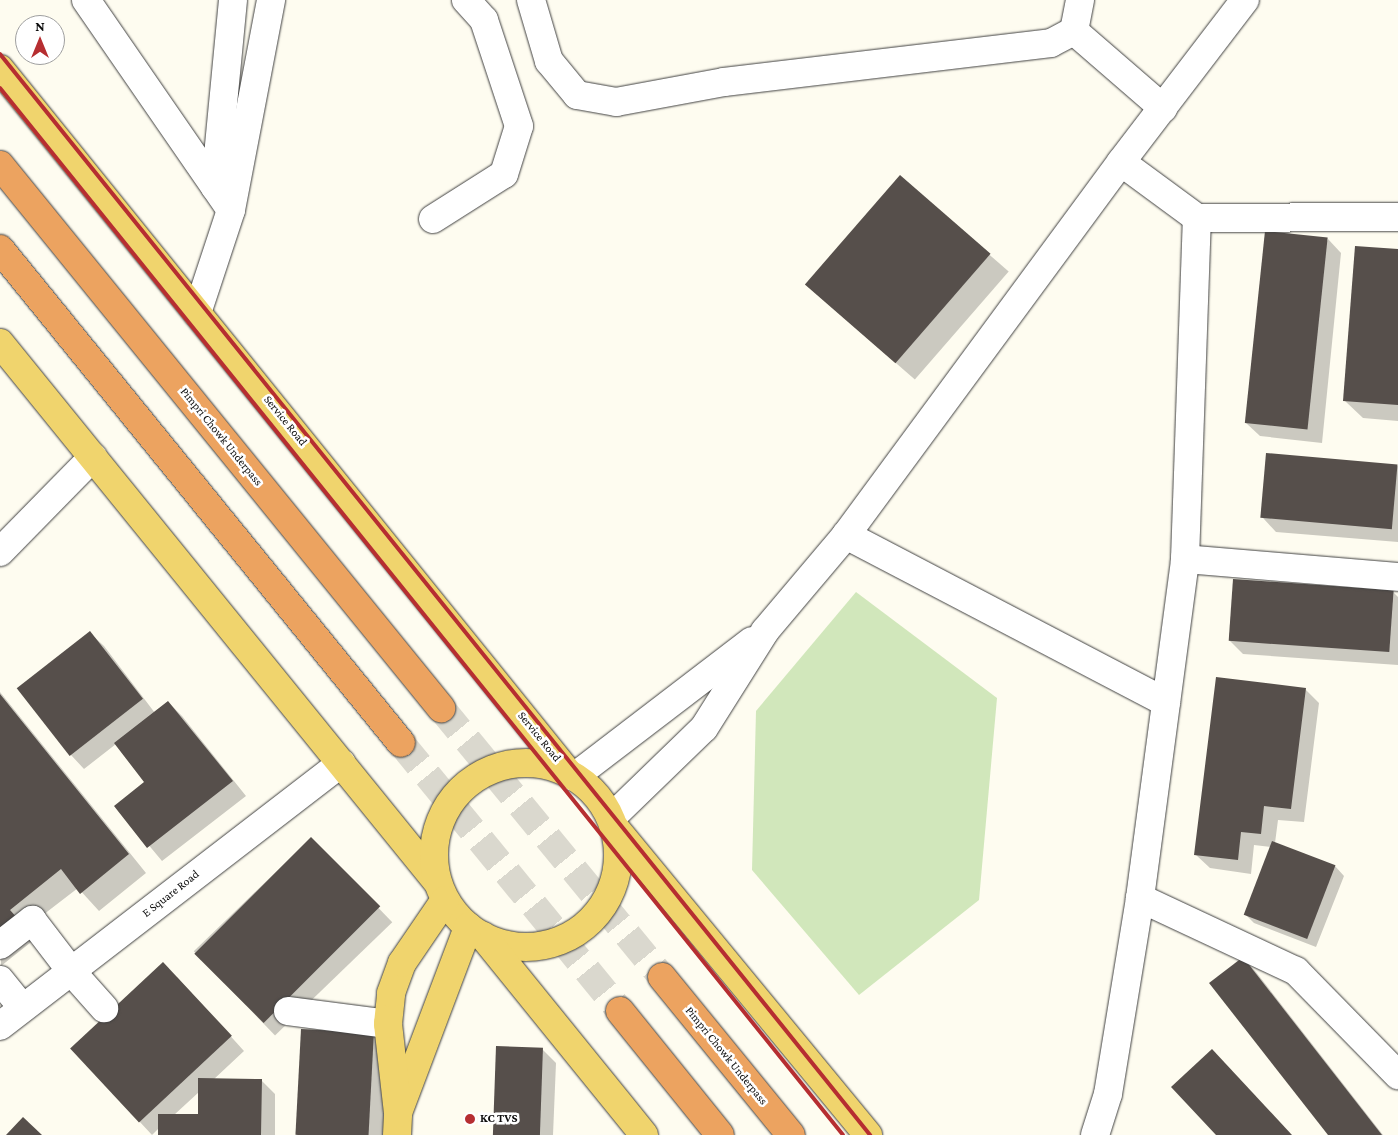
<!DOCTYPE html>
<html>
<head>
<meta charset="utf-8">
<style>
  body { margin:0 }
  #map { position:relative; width:1398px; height:1135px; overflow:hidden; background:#fefcf0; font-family:"Crimson Pro",serif }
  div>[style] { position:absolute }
  .green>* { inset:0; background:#d1e7bb }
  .shadow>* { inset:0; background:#0003; transform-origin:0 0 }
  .building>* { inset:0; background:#564f4b; transform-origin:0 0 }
  .highway-tunnel>* { height:28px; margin-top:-14px; transform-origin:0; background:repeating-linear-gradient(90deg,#dad8ce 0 28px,transparent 0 42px) }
  .roads { filter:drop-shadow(0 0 1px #414141) drop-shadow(0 0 1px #414141) }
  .minor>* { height:28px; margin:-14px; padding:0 14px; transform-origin:14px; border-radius:14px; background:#fff }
  .major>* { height:28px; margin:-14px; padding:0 14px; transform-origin:14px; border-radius:14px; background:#f0d46d }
  .major>.ring { margin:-14px; padding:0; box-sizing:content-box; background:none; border:28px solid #f0d46d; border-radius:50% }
  .highway>* { height:28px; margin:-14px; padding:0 14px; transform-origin:14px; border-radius:14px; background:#eca360 }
  .rail>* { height:4px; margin:-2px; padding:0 2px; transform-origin:2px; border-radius:2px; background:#b62e31 }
  .dots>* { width:14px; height:14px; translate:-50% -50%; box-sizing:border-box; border:2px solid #fff; border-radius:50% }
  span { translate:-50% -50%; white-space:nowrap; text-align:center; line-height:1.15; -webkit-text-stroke:5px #fff; paint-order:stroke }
  .street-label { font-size:12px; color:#0e0e0e }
  .poi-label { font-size:12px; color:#0e0e0e; font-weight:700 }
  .left { translate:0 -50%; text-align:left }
  .north { position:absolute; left:15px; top:15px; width:50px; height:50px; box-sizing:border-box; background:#fff; border:1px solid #9f9f9f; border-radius:50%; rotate:0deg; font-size:14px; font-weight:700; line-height:20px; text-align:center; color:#0e0e0e }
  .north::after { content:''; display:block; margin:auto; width:18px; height:22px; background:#b62e31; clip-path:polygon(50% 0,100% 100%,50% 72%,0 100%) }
</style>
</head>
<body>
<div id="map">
  <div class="green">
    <div style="clip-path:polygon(856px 592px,997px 698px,979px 900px,859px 995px,752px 870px,756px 711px)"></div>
  </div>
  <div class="shadow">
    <div style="left:900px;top:177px;width:144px;height:143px;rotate:41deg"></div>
    <div style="clip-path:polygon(1328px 239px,1341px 253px,1322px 443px,1260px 436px,1246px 423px)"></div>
    <div style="clip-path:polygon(1398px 250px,1398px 421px,1363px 418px,1345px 401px)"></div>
    <div style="clip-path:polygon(1398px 466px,1398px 542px,1276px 532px,1263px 518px)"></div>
    <div style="clip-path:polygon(1393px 592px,1398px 597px,1398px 665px,1243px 654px,1229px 640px)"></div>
    <div style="clip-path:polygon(90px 633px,104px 646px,155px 713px,168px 702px,182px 716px,246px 796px,162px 861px,116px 806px,146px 782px,116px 744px,84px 769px,71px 755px)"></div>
    <div style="clip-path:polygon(1305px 689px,1319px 703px,1304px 822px,1278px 820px,1275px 843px,1335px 866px,1344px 876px,1316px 947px,1254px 923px,1245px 914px,1271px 847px,1254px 845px,1251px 874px,1210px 868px,1196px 855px)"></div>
    <div style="clip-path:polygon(0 692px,146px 873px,99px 911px,78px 888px,26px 928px,35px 939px,1px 966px)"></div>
    <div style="left:311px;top:838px;width:117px;height:163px;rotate:46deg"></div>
    <div style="clip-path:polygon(1243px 958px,1256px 972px,1383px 1135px,1330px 1135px)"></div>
    <div style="clip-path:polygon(evenodd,177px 977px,244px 1051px,213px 1080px,261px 1080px,275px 1094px,275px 1135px,159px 1135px,159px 1128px,152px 1135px,139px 1121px,177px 977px,199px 1092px,199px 1115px,174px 1115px,199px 1092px)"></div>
    <div style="clip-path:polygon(374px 1034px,388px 1048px,383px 1135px,297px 1135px)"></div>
    <div style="clip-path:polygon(542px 1049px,556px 1063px,553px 1135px,494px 1135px)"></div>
  </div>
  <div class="building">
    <div style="left:900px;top:175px;width:120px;height:145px;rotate:41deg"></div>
    <div style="left:1265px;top:231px;width:63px;height:193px;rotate:6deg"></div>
    <div style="clip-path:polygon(1355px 246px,1398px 249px,1398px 405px,1343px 401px)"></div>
    <div style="left:1266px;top:453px;width:132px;height:65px;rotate:5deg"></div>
    <div style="left:1233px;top:579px;width:161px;height:62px;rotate:4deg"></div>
    <div style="left:90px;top:631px;width:86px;height:93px;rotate:52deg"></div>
    <div style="clip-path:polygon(1216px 677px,1306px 688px,1291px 809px,1264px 806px,1261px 834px,1241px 832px,1238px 860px,1194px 855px)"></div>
    <div style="clip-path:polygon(0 694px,129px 854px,80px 894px,61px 869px,10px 910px,19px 920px,0 935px)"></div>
    <div style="clip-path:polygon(168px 701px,233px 781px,147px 848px,114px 806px,144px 782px,114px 743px)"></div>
    <div style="left:311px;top:837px;width:98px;height:165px;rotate:45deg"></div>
    <div style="left:1272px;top:841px;width:68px;height:79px;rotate:21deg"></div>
    <div style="clip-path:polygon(1243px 957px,1382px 1135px,1328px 1135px,1209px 983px)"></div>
    <div style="left:163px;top:962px;width:101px;height:127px;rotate:47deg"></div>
    <div style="left:301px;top:1029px;width:73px;height:106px;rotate:3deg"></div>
    <div style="left:496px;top:1046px;width:47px;height:89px;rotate:2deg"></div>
    <div style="clip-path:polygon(1212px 1049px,1292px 1135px,1216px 1135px,1171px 1087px)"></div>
    <div style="clip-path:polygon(198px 1078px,262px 1079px,261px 1135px,158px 1135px,158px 1114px,198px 1114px)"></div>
    <div style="clip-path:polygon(23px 1117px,42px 1135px,6px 1135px)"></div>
  </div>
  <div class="highway-tunnel">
    <div style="left:441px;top:708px;width:348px;rotate:50.6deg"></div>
    <div style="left:401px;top:743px;width:346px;rotate:50.7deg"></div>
  </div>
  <div class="roads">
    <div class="minor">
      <div style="left:86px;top:0;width:255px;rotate:55.4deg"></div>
      <div style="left:531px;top:0;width:64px;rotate:73.6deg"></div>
      <div style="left:549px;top:61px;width:44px;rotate:50.5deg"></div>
      <div style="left:577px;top:95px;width:40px;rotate:10deg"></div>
      <div style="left:616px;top:102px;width:110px;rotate:-10.5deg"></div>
      <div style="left:724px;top:82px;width:329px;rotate:-6.8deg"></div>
      <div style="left:1051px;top:43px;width:26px;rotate:-28deg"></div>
      <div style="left:1074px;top:31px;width:32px;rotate:-79deg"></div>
      <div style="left:1074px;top:31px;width:118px;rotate:40.9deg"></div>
      <div style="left:215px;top:187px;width:188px;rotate:-84.5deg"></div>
      <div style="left:1197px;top:218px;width:201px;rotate:-0.3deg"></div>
      <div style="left:433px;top:219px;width:84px;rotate:-32.4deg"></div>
      <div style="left:504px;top:174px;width:50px;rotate:-72.6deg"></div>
      <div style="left:519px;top:126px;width:112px;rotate:-108.3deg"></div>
      <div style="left:484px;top:20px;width:27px;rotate:-132deg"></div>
      <div style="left:197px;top:313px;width:108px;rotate:-71.7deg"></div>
      <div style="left:231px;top:210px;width:214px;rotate:-79.2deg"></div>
      <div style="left:846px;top:535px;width:361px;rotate:27.6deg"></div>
      <div style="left:0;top:552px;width:133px;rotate:-45.6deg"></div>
      <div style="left:1185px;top:559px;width:214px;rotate:4.8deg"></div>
      <div style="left:574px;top:777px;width:224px;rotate:-37.4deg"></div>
      <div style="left:611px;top:818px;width:129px;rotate:-44.1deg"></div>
      <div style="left:704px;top:728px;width:115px;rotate:-57.8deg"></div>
      <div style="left:765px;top:631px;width:126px;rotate:-49.8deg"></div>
      <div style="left:846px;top:535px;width:463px;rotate:-53.6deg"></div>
      <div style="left:1121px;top:162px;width:204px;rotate:-52.6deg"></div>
      <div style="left:1140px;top:898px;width:172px;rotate:25.1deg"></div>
      <div style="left:1296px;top:971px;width:146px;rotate:45.6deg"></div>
      <div style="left:0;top:945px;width:41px;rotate:-38deg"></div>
      <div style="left:32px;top:920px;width:64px;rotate:52.6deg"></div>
      <div style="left:71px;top:971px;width:50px;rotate:48.3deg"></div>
      <div style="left:0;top:980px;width:36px;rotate:51deg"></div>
      <div style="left:288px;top:1011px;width:101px;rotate:7.4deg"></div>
      <div style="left:0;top:1026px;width:431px;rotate:-37.6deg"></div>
      <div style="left:1095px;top:1135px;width:43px;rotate:-72.4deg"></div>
      <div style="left:1108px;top:1094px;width:199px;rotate:-80.7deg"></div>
      <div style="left:1140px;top:898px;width:342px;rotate:-82.4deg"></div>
      <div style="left:1185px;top:559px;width:341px;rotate:-88deg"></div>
      <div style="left:1197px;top:218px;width:94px;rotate:-143.6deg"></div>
    </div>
    <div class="major">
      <div style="left:0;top:69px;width:906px;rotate:51.09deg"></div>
      <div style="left:0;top:343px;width:695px;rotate:50.95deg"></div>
      <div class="ring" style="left:434px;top:763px;width:156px;height:156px"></div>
      <div style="left:615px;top:828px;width:398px;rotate:50.5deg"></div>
      <div style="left:483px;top:936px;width:256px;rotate:51deg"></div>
      <div style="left:399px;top:1110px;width:196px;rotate:-69.3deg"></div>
      <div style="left:397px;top:1135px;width:22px;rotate:-87deg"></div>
      <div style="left:398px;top:1113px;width:90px;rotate:-96.4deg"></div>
      <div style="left:388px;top:1024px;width:31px;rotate:-84deg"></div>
      <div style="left:391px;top:993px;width:32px;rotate:-70deg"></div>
      <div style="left:402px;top:963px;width:76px;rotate:-55.7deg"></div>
    </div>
    <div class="highway">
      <div style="left:0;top:165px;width:700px;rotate:50.92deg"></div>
      <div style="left:0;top:249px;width:636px;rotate:50.93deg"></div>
      <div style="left:662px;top:977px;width:204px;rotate:50.8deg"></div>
      <div style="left:620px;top:1011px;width:159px;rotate:51.1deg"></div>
    </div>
  </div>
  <div class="rail">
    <div style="left:0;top:54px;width:1388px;rotate:51.17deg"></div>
    <div style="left:0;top:88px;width:1344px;rotate:51.16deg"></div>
  </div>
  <div class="dots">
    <div style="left:470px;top:1119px;background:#b62e31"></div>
  </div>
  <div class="street-label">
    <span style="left:285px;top:421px;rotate:51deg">Service Road</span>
    <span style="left:221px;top:437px;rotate:51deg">Pimpri Chowk Underpass</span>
    <span style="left:539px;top:737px;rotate:51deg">Service Road</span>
    <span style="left:171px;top:894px;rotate:-38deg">E Square Road</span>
    <span style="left:726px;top:1056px;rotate:51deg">Pimpri Chowk Underpass</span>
  </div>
  <div class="poi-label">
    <span class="left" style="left:480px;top:1119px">KC TVS</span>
  </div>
  <div class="north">N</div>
</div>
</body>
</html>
